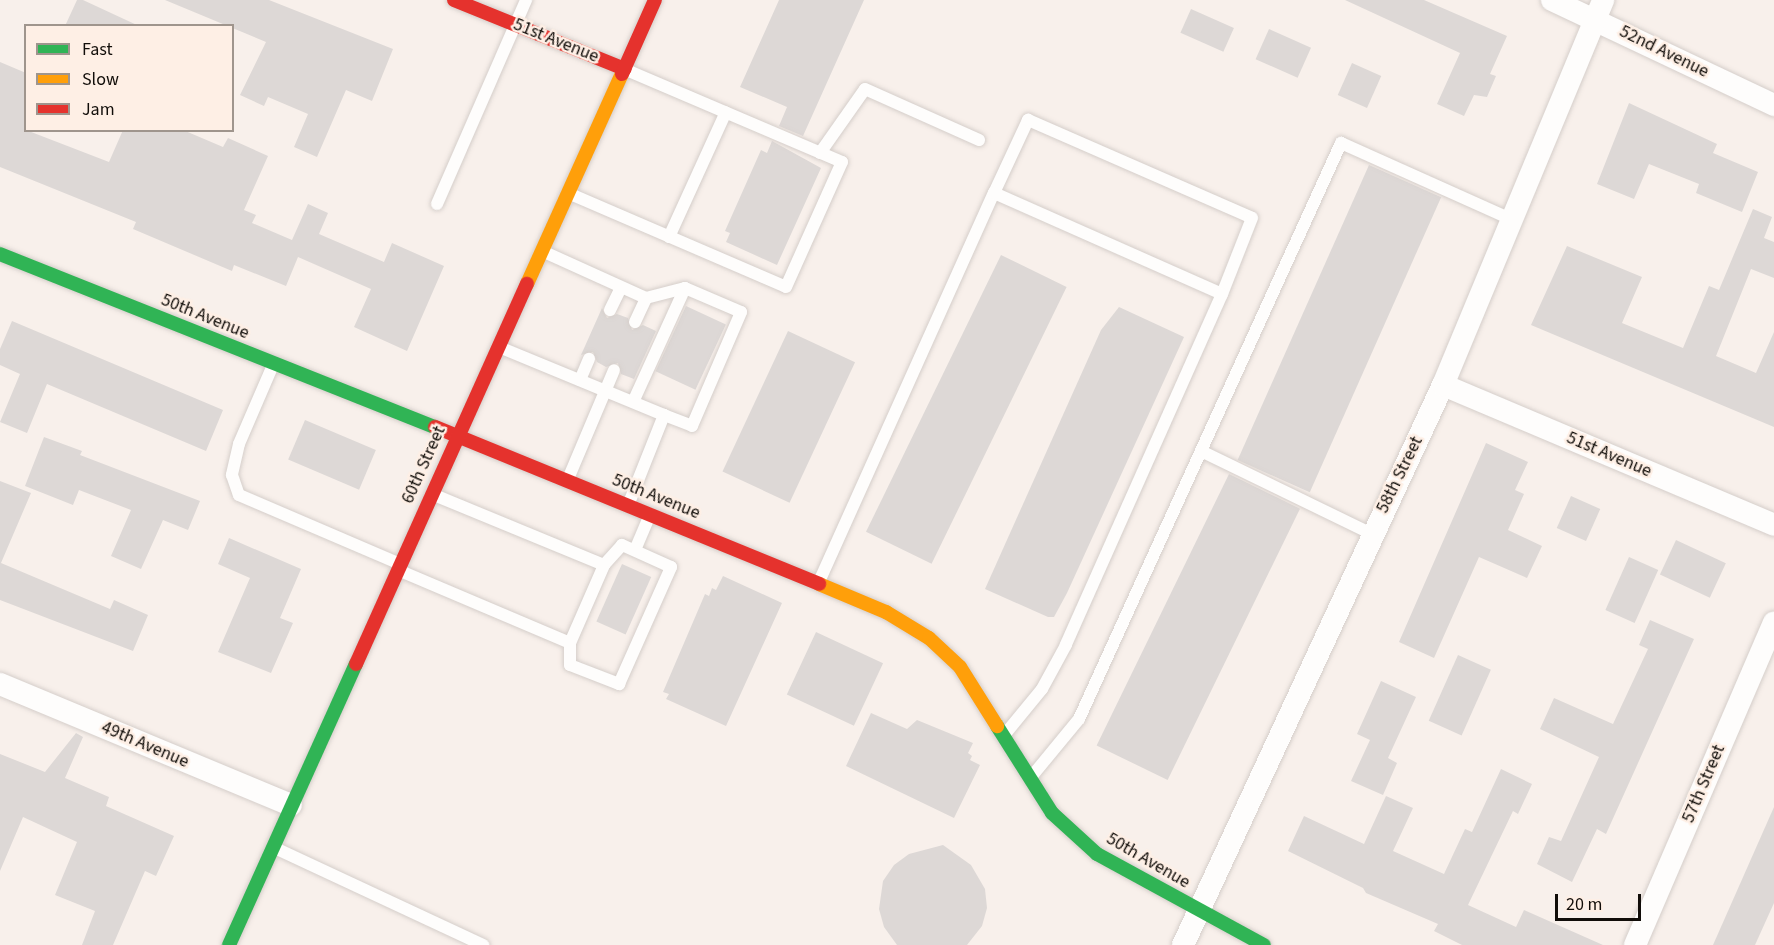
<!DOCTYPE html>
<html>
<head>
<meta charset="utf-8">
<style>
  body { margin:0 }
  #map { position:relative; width:1774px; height:945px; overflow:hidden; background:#f8f0eb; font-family:"Source Sans 3",sans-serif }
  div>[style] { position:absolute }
  .building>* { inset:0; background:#ddd8d6; transform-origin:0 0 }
  .roads { filter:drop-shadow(0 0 2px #d5ceca) drop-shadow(0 0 2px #d5ceca) }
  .lane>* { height:12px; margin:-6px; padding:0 6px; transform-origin:6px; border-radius:6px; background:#fefdfc }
  .street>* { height:22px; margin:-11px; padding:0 11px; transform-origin:11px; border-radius:11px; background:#fefdfc }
  .fast>* { height:14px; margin:-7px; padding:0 7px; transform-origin:7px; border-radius:7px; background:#30b455 }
  .slow>* { height:14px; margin:-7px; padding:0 7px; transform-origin:7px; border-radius:7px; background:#ff9f0a }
  .jam>* { height:14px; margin:-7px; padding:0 7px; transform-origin:7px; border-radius:7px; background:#e5322d }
  span { translate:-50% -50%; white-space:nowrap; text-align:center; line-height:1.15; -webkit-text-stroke:5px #feefe5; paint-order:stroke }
  .street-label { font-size:18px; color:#110d09 }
  .legend { position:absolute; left:24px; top:24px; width:210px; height:108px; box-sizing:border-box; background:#feefe5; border:2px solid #9f958d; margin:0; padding:8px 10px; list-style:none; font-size:18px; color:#110d09 }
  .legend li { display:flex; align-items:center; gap:12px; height:30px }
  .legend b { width:30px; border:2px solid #9f958d }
  .scale { position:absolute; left:1555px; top:894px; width:86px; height:27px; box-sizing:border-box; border:3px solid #110d09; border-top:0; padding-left:8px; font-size:18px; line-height:21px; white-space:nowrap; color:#110d09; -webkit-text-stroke:4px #feefe5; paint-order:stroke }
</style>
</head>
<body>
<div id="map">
  <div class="building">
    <div style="clip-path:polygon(77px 0,83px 0,139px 26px,65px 26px)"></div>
    <div style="clip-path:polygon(165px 0,269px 0,393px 49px,372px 101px,346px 90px,317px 157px,294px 147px,308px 114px,268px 97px,264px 106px,240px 95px,266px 42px)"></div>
    <div style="clip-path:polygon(779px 0,864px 0,803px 136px,779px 126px,787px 107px,740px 87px)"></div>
    <div style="clip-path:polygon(1345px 0,1424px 0,1507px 36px,1490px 74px,1496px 76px,1487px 97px,1474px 95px,1464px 116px,1437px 104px,1460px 53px)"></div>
    <div style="left:1191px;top:9px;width:47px;height:26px;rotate:24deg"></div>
    <div style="left:1269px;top:29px;width:46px;height:33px;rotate:24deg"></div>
    <div style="clip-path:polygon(0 62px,26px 73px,26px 130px,109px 162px,123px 130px,183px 130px,223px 147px,228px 138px,268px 156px,244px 210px,256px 215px,252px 223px,292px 240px,308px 204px,328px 213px,319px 234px,384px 262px,392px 243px,444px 266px,407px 351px,354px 327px,371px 289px,298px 257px,286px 286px,234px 265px,232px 271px,133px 229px,136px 222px,0 167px)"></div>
    <div style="left:1352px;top:63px;width:32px;height:35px;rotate:24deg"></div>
    <div style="clip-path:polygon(1629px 103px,1717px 144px,1713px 153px,1758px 172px,1742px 212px,1696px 193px,1699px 184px,1649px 164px,1634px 199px,1597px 184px)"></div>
    <div style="clip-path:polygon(772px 141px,821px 168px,777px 265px,726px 242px,730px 233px,725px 231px,761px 150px,767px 153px)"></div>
    <div style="left:1369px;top:165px;width:79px;height:323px;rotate:24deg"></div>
    <div style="clip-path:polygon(1753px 209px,1772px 217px,1764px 238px,1774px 242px,1774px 278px,1751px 269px,1716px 356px,1756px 373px,1774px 332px,1774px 427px,1531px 325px,1567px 246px,1642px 277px,1622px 323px,1683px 348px,1709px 286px,1719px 290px)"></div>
    <div style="left:1001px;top:255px;width:73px;height:308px;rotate:26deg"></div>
    <div style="left:686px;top:306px;width:44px;height:72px;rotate:25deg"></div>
    <div style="clip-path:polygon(1119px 307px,1184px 337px,1067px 593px,1054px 617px,1048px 617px,985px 589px,1101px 330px)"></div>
    <div style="clip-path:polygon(602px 308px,607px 318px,617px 314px,628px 318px,632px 330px,643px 325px,656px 331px,634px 379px,621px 374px,618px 363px,606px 367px,597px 362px,593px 352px,581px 355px)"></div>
    <div style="clip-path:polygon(12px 321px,223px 410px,206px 451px,47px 384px,27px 433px,0 422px,20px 374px,0 365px,0 349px)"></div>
    <div style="left:788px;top:331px;width:74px;height:155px;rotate:25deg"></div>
    <div style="left:305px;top:420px;width:77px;height:43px;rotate:23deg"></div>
    <div style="clip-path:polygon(44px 437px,82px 451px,80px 455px,200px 501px,188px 530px,163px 520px,141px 569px,111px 556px,131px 510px,79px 490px,73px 505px,25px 486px)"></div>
    <div style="clip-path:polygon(1486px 443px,1528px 462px,1515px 490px,1524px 494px,1508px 530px,1542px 546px,1527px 578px,1479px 557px,1434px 658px,1399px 642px)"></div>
    <div style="left:1229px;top:474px;width:79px;height:302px;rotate:26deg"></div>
    <div style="clip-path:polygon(0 481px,31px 493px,1px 563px,110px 609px,114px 600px,148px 615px,133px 651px,0 600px)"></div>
    <div style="left:1571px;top:496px;width:32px;height:35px;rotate:24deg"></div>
    <div style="clip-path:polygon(229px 538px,301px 569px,280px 618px,293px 623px,271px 673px,218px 652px,250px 578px,218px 564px)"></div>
    <div style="left:1676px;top:540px;width:55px;height:38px;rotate:25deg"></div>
    <div style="left:1629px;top:557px;width:32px;height:58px;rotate:24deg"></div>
    <div style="left:622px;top:564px;width:32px;height:63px;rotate:24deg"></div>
    <div style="clip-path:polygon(723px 576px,782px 603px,726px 726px,666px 699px,669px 694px,663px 692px,705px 594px,709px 596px,712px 588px,716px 590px)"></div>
    <div style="clip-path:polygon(1650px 620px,1694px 639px,1606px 834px,1597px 829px,1572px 882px,1537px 864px,1549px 837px,1561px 841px,1599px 757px,1540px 729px,1554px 698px,1613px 724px,1648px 649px,1639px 645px)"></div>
    <div style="left:816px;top:632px;width:74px;height:69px;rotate:25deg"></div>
    <div style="left:1458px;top:655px;width:36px;height:72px;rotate:24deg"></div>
    <div style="clip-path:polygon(1381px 681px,1416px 697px,1388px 758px,1397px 763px,1383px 795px,1351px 781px,1370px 740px,1357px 734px)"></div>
    <div style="clip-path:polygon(871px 713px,907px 729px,917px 720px,973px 743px,968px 753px,972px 756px,970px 760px,980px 765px,954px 818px,846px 766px)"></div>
    <div style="clip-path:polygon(76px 733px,83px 737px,65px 778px,109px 797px,106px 806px,174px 836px,156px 876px,145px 871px,113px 945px,82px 945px,95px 911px,55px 895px,77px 842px,23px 817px,0 871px,0 754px,45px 772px)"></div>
    <div style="clip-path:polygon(1501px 769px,1532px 784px,1518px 814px,1513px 811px,1468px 905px,1516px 927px,1524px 910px,1603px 945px,1462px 945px,1434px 931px,1438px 924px,1366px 893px,1363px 888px,1288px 851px,1304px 816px,1364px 844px,1386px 796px,1413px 808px,1393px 851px,1444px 874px,1465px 829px,1472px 832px)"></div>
    <div style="clip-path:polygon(1774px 807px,1774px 903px,1755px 945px,1713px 945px)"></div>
    <div style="clip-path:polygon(943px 845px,971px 865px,985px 889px,987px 908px,982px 926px,967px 945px,897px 945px,884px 927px,879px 909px,883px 881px,894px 865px,909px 854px)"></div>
  </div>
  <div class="roads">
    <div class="lane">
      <div style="left:820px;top:153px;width:78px;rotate:-54.9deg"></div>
      <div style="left:865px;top:89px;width:125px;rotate:24.1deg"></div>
      <div style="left:568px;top:193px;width:237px;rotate:23.3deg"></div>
      <div style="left:786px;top:287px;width:137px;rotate:-65.9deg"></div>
      <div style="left:842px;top:162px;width:235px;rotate:-156.9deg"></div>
      <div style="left:994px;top:193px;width:81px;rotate:-65deg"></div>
      <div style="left:1028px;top:120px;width:244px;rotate:23.6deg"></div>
      <div style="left:1252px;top:218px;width:82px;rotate:111.5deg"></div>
      <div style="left:437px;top:204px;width:223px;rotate:-66.4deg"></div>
      <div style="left:669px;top:237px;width:137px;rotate:-65.5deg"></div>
      <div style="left:542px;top:251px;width:114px;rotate:24.3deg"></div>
      <div style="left:646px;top:298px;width:40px;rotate:-14.4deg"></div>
      <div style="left:610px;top:310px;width:25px;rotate:-64deg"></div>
      <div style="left:635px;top:322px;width:26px;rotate:-65deg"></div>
      <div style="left:499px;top:347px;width:178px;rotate:22.4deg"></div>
      <div style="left:273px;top:365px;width:86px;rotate:113.3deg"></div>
      <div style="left:239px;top:444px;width:32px;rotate:103deg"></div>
      <div style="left:232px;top:475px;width:21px;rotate:71deg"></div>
      <div style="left:239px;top:495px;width:175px;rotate:23.2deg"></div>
      <div style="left:580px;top:380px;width:23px;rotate:-67deg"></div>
      <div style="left:1201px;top:451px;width:190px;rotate:25.9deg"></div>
      <div style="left:568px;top:479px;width:118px;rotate:-67.1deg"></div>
      <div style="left:629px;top:503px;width:95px;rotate:-68.3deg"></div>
      <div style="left:664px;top:415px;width:30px;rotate:21deg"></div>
      <div style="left:692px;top:426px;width:124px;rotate:-66.7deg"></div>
      <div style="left:741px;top:312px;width:61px;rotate:-156.8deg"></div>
      <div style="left:685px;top:288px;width:125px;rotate:114.5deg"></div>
      <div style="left:635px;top:550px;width:39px;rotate:-67deg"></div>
      <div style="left:398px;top:570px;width:187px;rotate:23deg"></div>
      <div style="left:570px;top:643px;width:22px;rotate:90deg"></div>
      <div style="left:570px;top:665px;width:53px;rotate:21.2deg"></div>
      <div style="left:619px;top:684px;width:128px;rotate:-66deg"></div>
      <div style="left:671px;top:567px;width:54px;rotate:-155.8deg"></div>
      <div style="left:622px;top:545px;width:27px;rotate:132deg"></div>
      <div style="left:604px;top:565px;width:184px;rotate:-157.6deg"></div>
      <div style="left:818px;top:584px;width:429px;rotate:-65.8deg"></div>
      <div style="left:994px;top:193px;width:249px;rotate:23.9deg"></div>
      <div style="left:1222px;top:294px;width:384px;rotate:114deg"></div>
      <div style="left:1066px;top:645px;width:50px;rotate:118.6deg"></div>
      <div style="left:1042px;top:689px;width:58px;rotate:129.4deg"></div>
      <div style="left:570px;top:643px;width:85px;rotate:-66.4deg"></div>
      <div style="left:1032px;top:776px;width:74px;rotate:-50.5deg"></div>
      <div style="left:1079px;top:719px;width:633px;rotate:-65.54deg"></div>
      <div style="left:1341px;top:143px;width:186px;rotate:24.1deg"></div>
      <div style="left:275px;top:848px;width:230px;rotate:25deg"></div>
    </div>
    <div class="street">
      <div style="left:1552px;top:0;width:246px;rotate:25.3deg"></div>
      <div style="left:1443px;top:385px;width:359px;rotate:22.9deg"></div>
      <div style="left:0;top:684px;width:315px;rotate:22.6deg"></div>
      <div style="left:1183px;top:945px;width:617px;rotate:-65.1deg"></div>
      <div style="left:1443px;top:385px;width:417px;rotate:-67.4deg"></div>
      <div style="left:1635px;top:945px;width:351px;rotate:-66.7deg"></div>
    </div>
    <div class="fast">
      <div style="left:0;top:254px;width:468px;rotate:21.7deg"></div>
      <div style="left:997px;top:726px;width:103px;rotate:57.7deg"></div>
      <div style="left:1052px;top:813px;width:61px;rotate:42.3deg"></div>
      <div style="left:1097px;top:854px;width:190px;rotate:28.6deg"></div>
      <div style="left:229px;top:945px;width:308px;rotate:-65.7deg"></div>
    </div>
    <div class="slow">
      <div style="left:527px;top:284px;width:230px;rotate:-65.7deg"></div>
      <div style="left:819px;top:584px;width:73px;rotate:22.7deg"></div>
      <div style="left:886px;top:612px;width:50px;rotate:31.2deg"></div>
      <div style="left:929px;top:638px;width:42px;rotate:43.1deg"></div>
      <div style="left:960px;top:667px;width:70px;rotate:57.9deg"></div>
    </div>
    <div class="jam">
      <div style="left:454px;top:0;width:184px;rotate:22deg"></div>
      <div style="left:622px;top:74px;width:81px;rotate:-66deg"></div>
      <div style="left:435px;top:427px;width:415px;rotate:22.2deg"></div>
      <div style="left:356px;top:664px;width:417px;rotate:-65.8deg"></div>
    </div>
  </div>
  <div class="street-label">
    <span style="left:556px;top:41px;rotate:22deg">51st Avenue</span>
    <span style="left:1664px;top:52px;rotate:26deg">52nd Avenue</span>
    <span style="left:205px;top:317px;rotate:22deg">50th Avenue</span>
    <span style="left:1609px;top:455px;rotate:23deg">51st Avenue</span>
    <span style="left:424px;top:465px;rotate:-66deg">60th Street</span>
    <span style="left:1400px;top:475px;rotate:-64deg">58th Street</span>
    <span style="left:656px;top:497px;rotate:22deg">50th Avenue</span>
    <span style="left:145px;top:745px;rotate:23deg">49th Avenue</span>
    <span style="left:1704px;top:784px;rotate:-67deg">57th Street</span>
    <span style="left:1148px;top:861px;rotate:30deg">50th Avenue</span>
  </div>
  <ul class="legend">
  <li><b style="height:8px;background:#30b455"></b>Fast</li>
  <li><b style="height:8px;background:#ff9f0a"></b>Slow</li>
  <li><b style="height:8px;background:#e5322d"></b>Jam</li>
  </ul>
  <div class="scale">20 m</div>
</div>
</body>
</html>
